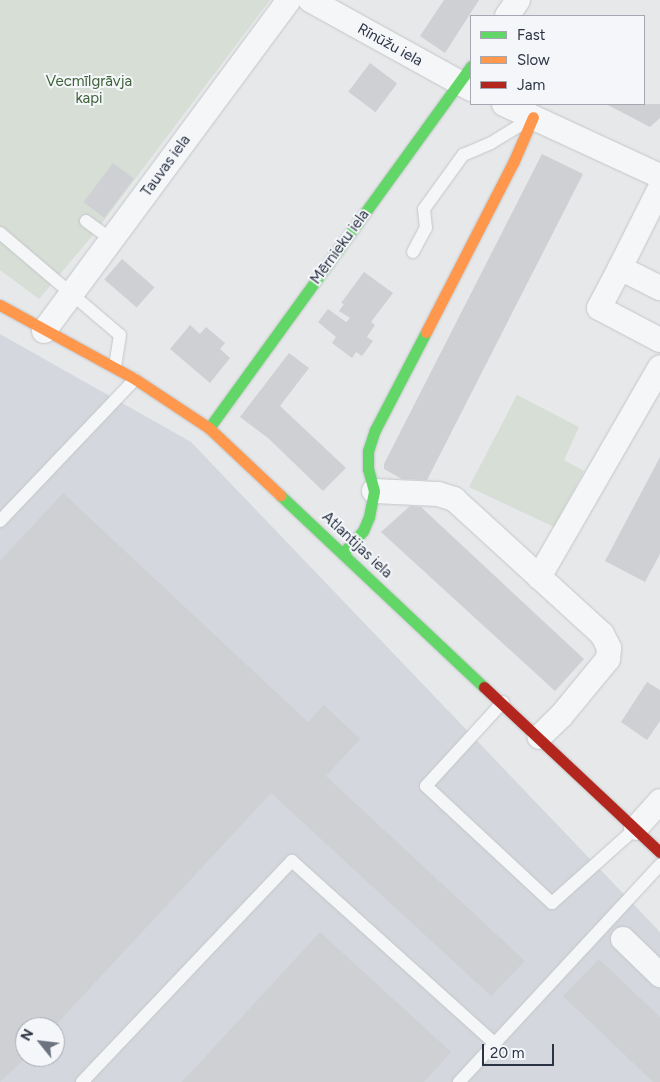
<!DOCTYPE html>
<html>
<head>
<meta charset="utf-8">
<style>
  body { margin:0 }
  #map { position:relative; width:660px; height:1082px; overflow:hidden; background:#e6e8ea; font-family:Figtree,sans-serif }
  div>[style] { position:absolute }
  .built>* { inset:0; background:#d4d7dd }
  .green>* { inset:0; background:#d6ded6 }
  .building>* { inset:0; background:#ced0d3; transform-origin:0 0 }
  .roads { filter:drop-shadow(0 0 1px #c4c6c8) drop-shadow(0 0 1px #c4c6c8) }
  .lane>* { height:12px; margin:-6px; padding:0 6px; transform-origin:6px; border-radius:6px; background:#f5f6f7 }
  .street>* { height:24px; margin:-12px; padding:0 12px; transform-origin:12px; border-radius:12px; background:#f5f6f7 }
  .fast>* { height:11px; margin:-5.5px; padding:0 5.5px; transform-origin:5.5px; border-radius:5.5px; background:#63d668 }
  .slow>* { height:11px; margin:-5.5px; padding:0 5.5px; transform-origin:5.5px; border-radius:5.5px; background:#ff974d }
  .jam>* { height:11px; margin:-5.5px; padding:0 5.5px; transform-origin:5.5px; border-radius:5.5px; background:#b3261e }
  span { translate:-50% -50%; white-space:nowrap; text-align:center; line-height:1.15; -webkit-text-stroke:4px #f4f6f9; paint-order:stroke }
  .street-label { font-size:15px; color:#2b3445 }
  .park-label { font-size:15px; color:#3f6138 }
  .legend { position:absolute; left:470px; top:15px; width:175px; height:90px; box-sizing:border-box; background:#f4f6f9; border:1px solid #a4a8b1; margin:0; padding:6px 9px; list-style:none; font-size:15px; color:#2b3445 }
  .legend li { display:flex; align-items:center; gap:10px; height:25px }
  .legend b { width:25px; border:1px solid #a4a8b1 }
  .north { position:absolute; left:15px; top:1017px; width:50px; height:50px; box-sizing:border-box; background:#f4f6f9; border:1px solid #a4a8b1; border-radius:50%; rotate:299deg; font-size:14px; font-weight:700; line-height:20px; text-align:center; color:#2b3445 }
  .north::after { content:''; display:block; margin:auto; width:18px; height:22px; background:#6c737f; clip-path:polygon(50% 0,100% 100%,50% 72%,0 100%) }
  .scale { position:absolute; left:482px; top:1044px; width:72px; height:22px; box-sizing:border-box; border:2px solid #2b3445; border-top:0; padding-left:6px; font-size:15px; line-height:18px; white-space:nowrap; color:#2b3445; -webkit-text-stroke:4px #f4f6f9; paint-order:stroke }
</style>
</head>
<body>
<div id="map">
  <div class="built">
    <div style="clip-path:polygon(evenodd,0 334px,191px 442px,660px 932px,660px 1082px,0 1082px,0 334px,25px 1027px,55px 1027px,55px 1057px,25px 1057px,25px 1027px)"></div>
  </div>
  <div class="green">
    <div style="clip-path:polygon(0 0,270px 0,93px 235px,39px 299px,0 270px)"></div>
    <div style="clip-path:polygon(517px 395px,579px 427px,564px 460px,584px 471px,554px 527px,469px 487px)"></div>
  </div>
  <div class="building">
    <div style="clip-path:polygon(444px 0,479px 0,445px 53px,420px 36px)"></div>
    <div style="left:370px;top:63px;width:34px;height:36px;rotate:37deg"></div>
    <div style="clip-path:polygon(606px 104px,660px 104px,660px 118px,650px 127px)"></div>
    <div style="clip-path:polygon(542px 154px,583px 174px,427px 480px,402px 479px,384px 469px,384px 464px)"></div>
    <div style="left:113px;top:163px;width:26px;height:49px;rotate:37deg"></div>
    <div style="left:122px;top:259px;width:43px;height:27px;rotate:41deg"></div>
    <div style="clip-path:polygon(364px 272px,393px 293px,371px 322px,375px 325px,367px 337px,373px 341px,362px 356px,356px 352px,352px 358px,332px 343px,336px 337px,318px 322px,328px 309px,346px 322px,350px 318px,339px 311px,344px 304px,341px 303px)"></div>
    <div style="clip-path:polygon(190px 325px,200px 334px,206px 327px,225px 343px,220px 349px,230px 358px,210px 383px,170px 349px)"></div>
    <div style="clip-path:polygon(289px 353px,309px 368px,280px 406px,346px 468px,323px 491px,268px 438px,240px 417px)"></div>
    <div style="clip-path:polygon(660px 457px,660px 554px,645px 582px,605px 561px)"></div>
    <div style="clip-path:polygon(63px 493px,308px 722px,324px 705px,360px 739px,326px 776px,525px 961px,491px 996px,271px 793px,54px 1027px,25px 1027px,26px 1057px,0 1082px,0 561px)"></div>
    <div style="clip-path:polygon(410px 506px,421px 507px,584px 659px,555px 691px,381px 532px)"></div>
    <div style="clip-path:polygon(647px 682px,660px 690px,660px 721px,647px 740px,621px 722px)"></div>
    <div style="clip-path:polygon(320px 932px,451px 1052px,424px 1082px,182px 1082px)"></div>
    <div style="clip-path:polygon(599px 959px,660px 1017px,660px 1082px,653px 1082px,563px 996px)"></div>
  </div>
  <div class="roads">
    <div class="lane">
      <div style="left:86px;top:221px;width:32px;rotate:36deg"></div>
      <div style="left:0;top:233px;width:157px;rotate:40.4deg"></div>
      <div style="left:120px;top:335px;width:33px;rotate:99deg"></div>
      <div style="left:413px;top:252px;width:27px;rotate:-62deg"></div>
      <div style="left:426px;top:228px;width:19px;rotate:-96deg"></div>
      <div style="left:424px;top:209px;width:67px;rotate:-54.2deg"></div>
      <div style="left:463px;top:155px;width:30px;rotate:-23deg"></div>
      <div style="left:491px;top:143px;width:42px;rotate:-31.4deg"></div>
      <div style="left:0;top:521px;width:196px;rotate:-46.4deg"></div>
      <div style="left:503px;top:702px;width:114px;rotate:132.5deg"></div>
      <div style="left:426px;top:786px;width:172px;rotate:42.9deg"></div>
      <div style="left:552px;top:903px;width:113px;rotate:-41.8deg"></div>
      <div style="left:82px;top:1082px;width:305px;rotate:-46.5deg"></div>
      <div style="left:292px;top:861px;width:270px;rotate:42deg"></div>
      <div style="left:459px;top:1082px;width:296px;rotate:-47.2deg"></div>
    </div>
    <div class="street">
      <div style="left:310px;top:0;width:184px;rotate:28.9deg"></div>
      <div style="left:507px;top:16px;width:19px;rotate:-55deg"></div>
      <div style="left:504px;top:104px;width:172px;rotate:24.8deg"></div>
      <div style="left:660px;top:188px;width:89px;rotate:116.6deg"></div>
      <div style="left:620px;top:268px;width:45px;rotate:26.6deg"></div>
      <div style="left:620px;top:268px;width:45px;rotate:117.7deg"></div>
      <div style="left:599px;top:308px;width:69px;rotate:27.7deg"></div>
      <div style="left:44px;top:331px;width:412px;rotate:-53.5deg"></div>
      <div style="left:374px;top:491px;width:64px;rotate:2.7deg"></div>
      <div style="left:438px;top:494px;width:17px;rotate:17deg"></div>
      <div style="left:454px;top:499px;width:200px;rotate:42.4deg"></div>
      <div style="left:602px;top:634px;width:16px;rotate:63deg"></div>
      <div style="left:609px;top:648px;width:11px;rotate:95deg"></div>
      <div style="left:608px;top:659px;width:74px;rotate:129.5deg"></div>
      <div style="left:561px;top:716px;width:30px;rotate:136deg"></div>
      <div style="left:539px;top:577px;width:242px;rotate:-60deg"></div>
      <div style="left:636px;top:828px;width:36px;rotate:-48deg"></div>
      <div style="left:623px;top:939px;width:52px;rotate:44.2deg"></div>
    </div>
    <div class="fast">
      <div style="left:209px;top:428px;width:447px;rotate:-54.1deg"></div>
      <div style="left:280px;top:495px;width:280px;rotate:43.3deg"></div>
      <div style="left:343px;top:553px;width:30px;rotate:-48deg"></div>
      <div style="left:363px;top:531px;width:15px;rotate:-67deg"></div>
      <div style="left:369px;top:517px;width:26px;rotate:-79deg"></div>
      <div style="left:374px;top:491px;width:23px;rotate:-105deg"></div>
      <div style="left:368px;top:469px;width:18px;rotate:-90deg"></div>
      <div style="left:368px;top:451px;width:22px;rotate:-72deg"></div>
      <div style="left:375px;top:430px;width:110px;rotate:-62.5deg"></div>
    </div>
    <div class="slow">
      <div style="left:0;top:305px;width:154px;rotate:28.7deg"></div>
      <div style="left:135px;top:379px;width:89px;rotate:33.5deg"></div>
      <div style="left:209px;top:428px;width:98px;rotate:43.3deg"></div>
      <div style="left:426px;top:332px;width:190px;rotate:-62.8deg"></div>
      <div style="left:513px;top:163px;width:50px;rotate:-66.5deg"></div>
    </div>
    <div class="jam">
      <div style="left:484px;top:687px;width:241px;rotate:43.2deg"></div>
    </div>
  </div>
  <div class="street-label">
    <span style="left:390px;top:45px;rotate:29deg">Rīnūžu iela</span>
    <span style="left:166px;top:166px;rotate:-54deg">Tauvas iela</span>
    <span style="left:340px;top:247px;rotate:-54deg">Mērnieku iela</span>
    <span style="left:357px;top:545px;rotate:43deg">Atlantijas iela</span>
  </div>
  <div class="park-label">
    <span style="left:89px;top:90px">Vecmīlgrāvja<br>kapi</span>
  </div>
  <ul class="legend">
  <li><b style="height:6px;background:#63d668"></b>Fast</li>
  <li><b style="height:6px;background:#ff974d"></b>Slow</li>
  <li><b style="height:6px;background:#b3261e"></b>Jam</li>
  </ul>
  <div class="north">N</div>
  <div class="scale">20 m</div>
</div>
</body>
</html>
